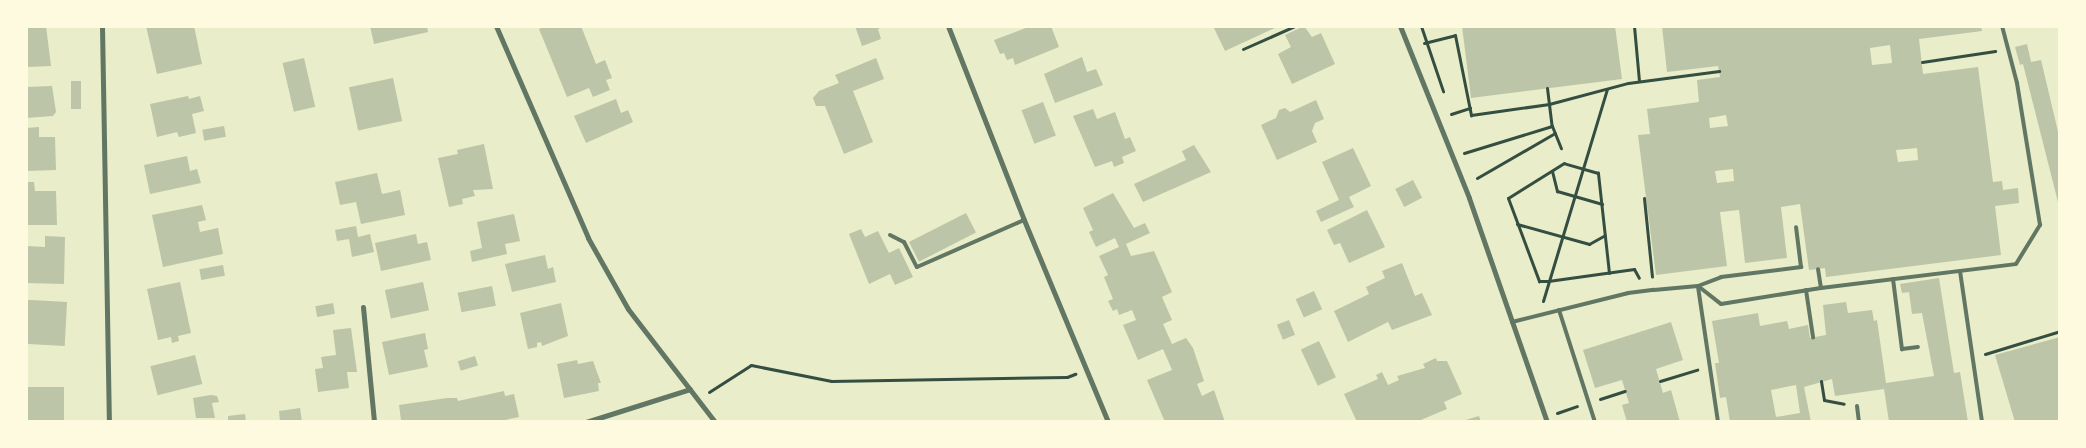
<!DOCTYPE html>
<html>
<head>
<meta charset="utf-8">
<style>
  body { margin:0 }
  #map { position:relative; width:2086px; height:448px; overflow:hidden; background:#e9edc9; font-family:"Times New Roman",serif }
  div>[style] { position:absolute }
  .building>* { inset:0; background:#bcc5a7; transform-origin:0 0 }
  .path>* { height:3px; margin:-1.5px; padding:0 1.5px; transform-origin:1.5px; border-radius:1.5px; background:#344e41 }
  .service>* { height:4px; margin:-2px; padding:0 2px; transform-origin:2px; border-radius:2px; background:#617663 }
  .minor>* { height:5px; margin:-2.5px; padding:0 2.5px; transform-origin:2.5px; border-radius:2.5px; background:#617663 }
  span { translate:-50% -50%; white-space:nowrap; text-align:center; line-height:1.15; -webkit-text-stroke:5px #fefae0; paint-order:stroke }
  .frame { position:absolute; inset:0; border:28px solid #fefae0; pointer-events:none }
</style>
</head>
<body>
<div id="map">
  <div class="building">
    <div style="clip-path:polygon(26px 26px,46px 26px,51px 66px,26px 67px)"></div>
    <div style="clip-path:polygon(146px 26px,194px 26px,202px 64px,157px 74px)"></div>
    <div style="clip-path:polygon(370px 26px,427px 26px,428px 32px,374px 44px)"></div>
    <div style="clip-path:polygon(545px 26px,581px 26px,596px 64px,605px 60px,612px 78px,606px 80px,610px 90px,593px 97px,589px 88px,567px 97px,539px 29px)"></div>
    <div style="clip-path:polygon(855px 26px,885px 26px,878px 29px,881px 39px,862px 46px)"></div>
    <div style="clip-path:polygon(1031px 26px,1051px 26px,1059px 47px,1015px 65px,1013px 58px,1007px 60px,1004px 53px,1000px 54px,994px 40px)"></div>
    <div style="clip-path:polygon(1213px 26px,1279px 26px,1225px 51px)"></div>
    <div style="clip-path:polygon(1304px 26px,1312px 37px,1321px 33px,1335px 64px,1292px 84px,1278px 54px,1291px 47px,1285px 35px)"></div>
    <div style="clip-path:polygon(1462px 26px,1615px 26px,1622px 79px,1471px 98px)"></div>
    <div style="clip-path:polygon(evenodd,1662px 26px,1981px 26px,1982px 31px,1919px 39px,1923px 74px,1978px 67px,1993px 182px,2002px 181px,2003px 190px,2018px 188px,2019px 203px,1995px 206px,2001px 255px,1826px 277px,1825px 268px,1809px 270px,1800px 204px,1781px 207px,1787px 258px,1745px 263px,1739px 210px,1720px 212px,1727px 266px,1656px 275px,1638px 135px,1650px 134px,1647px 109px,1699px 102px,1697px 80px,1720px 77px,1718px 66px,1667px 72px,1662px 26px,1890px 45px,1892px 63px,1872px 65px,1870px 48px,1890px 45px,1662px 26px,1726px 115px,1728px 126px,1710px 128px,1709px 118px,1726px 115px,1662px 26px,1917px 148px,1918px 160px,1898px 162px,1896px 150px,1917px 148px,1662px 26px,1733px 169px,1734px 181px,1717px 183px,1715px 171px,1733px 169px)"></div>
    <div style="clip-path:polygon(2027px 44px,2031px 62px,2041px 60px,2060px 140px,2060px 210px,2023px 64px,2020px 65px,2015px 47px)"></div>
    <div style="clip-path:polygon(1082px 57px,1087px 72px,1096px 69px,1103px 85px,1055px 103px,1044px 74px)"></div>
    <div style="left:304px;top:58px;width:50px;height:22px;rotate:77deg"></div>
    <div style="clip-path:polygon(876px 58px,884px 79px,853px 91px,873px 142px,844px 154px,825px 106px,816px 106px,813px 98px,819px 91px,839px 83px,835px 75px)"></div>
    <div style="left:393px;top:78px;width:44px;height:45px;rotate:78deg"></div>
    <div style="left:71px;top:81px;width:10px;height:28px"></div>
    <div style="clip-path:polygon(52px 86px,56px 112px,53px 116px,26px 118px,26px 87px)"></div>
    <div style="clip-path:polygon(188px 96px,189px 99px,200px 96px,204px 111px,192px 114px,196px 133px,179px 137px,177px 132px,157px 137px,150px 104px)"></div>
    <div style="clip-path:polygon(616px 99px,621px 113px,628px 110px,633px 122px,586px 143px,574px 116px)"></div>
    <div style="clip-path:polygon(1316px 100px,1324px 119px,1315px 123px,1312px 131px,1317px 142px,1277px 160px,1261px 125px,1276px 118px,1279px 110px,1285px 108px,1290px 112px)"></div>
    <div style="left:1043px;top:102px;width:36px;height:23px;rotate:69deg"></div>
    <div style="clip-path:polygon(1093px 109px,1097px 119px,1115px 112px,1125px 139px,1130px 137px,1136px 151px,1122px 157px,1124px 163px,1114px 167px,1112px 161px,1095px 167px,1073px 116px)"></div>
    <div style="left:224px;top:126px;width:11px;height:22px;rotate:80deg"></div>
    <div style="clip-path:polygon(39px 127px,39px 137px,55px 137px,56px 170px,26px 171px,26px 128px)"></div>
    <div style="clip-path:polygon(484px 144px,493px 189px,473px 190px,475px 196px,462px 199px,463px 204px,449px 207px,438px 158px,458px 154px,457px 150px)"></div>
    <div style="clip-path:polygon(1194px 145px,1211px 172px,1143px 202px,1134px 184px,1186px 160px,1182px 151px)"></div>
    <div style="clip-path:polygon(1353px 148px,1371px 186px,1349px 197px,1354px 207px,1321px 222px,1316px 211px,1339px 200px,1322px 162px)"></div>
    <div style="clip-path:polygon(187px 156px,190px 171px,197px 169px,201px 183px,150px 194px,144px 165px)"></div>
    <div style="clip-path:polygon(377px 173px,382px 194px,400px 190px,405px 215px,361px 224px,356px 202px,340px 205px,335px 182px)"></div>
    <div style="left:1413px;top:180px;width:20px;height:20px;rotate:63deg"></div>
    <div style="clip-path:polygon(26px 182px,34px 182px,35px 191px,56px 191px,57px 225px,26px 225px)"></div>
    <div style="clip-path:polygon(1113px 193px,1134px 228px,1145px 223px,1150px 233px,1126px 244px,1131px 256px,1154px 251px,1172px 292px,1162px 297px,1172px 320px,1163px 324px,1172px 344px,1186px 338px,1193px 348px,1204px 381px,1197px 384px,1202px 396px,1214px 390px,1225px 422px,1165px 422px,1147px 380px,1172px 370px,1163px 349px,1138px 360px,1123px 325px,1136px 320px,1132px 310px,1119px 315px,1117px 309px,1113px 311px,1108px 301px,1113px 299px,1104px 277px,1108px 275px,1099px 256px,1119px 247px,1115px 238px,1096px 247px,1089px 232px,1093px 230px,1083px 208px)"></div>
    <div style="clip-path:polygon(202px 205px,206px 220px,198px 222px,200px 232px,218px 228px,223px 254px,163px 267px,152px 215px)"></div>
    <div style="clip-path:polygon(1367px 210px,1385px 247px,1349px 263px,1340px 243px,1334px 245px,1327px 230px)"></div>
    <div style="left:966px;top:213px;width:22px;height:64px;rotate:63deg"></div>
    <div style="clip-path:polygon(514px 214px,520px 241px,505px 244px,507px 254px,472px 262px,470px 251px,482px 248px,477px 222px)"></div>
    <div style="clip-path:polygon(356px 226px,358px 237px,370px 234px,374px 252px,352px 257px,349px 239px,337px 241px,335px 230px)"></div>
    <div style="clip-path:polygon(861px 229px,865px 237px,878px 231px,889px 253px,899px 248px,913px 277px,895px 285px,890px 274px,869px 284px,849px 234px)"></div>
    <div style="clip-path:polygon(416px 234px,418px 244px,427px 242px,431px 260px,381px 271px,375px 243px)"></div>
    <div style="clip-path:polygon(45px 236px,65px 237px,64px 284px,26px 283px,26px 246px,45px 247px)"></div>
    <div style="clip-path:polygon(545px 255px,548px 269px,553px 267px,556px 282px,512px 292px,505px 264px)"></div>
    <div style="clip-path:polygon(1402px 263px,1415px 296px,1422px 293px,1432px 315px,1392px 330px,1388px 322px,1348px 342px,1334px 311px,1369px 294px,1366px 287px,1385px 278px,1382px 271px)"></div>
    <div style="left:223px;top:265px;width:11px;height:24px;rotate:80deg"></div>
    <div style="clip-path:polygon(evenodd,1939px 278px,1954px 373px,1960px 372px,1968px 422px,1889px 422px,1884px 389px,1835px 396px,1832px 379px,1804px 387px,1811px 422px,1730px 422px,1726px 397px,1720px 398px,1715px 363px,1719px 363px,1712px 321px,1758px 313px,1760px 326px,1787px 321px,1789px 329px,1808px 325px,1810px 338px,1826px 335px,1823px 305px,1846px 302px,1848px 313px,1872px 310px,1874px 321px,1877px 320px,1886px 383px,1934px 376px,1922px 313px,1912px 314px,1909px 292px,1902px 293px,1900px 284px,1939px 278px,1796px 385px,1800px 413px,1776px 417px,1771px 390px,1796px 385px)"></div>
    <div style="clip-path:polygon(180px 282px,191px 333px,178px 336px,179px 341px,172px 343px,171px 337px,158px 340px,147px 289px)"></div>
    <div style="left:423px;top:282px;width:29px;height:39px;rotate:78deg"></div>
    <div style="left:492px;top:286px;width:20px;height:35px;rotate:79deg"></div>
    <div style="left:1314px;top:291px;width:20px;height:20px;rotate:66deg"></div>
    <div style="left:67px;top:302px;width:44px;height:41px;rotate:93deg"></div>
    <div style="left:333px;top:303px;width:11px;height:18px;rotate:80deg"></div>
    <div style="clip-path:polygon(561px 303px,568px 336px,542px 346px,541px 342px,537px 343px,537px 347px,528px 349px,520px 313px)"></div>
    <div style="left:1289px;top:320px;width:16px;height:13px;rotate:68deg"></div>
    <div style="clip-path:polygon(1671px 322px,1683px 360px,1656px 369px,1663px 393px,1671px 390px,1680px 422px,1627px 422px,1622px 405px,1629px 403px,1622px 380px,1595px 388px,1583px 350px)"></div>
    <div style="clip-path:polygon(351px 328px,357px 372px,347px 372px,349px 388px,318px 392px,315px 369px,323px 368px,321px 357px,336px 355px,333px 330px)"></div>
    <div style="clip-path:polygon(425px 333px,428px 349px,424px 350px,428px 367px,389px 375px,382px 342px)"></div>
    <div style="clip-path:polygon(2060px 337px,2060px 422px,2015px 422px,1995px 355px)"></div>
    <div style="left:1319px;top:341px;width:40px;height:20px;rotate:65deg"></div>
    <div style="left:195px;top:355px;width:30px;height:46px;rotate:76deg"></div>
    <div style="left:475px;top:356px;width:10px;height:18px;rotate:73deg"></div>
    <div style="clip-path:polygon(1436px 358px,1437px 361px,1447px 361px,1462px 394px,1444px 402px,1447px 409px,1416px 422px,1357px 422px,1344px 394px,1378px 379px,1376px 375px,1382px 372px,1388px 385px,1399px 380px,1397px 376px,1425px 368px,1423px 364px)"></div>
    <div style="clip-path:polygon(577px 360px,578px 364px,593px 361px,601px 383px,598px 383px,599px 391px,564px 398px,557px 364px)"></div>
    <div style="left:26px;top:387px;width:38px;height:35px"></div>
    <div style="clip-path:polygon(504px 391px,505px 396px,514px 394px,519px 417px,495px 422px,397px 422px,401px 420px,399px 405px,447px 398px,457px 398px,458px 401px)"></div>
    <div style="clip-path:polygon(211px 395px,217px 396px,219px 402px,212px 403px,215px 418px,196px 418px,193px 398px)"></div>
    <div style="clip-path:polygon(300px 408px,302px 422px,280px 422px,279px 411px)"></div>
    <div style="clip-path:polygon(245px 414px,246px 422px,228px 422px,228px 416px)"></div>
    <div style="clip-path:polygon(1479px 416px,1481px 422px,1462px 422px,1462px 421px)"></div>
  </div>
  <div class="path">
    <div style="left:1421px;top:26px;width:69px;rotate:71.3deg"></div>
    <div style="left:1634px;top:26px;width:55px;rotate:84.8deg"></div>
    <div style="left:1424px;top:43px;width:32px;rotate:-14deg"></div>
    <div style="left:1455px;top:35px;width:82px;rotate:78.7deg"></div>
    <div style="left:1471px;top:115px;width:79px;rotate:-8deg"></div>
    <div style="left:1549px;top:104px;width:82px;rotate:-14.9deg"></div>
    <div style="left:1243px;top:49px;width:57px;rotate:-23.9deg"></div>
    <div style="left:1922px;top:62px;width:74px;rotate:-8.6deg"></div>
    <div style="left:1628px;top:83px;width:92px;rotate:-7.5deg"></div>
    <div style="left:1547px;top:88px;width:38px;rotate:83deg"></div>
    <div style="left:1552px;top:126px;width:24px;rotate:68deg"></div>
    <div style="left:1451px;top:114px;width:20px;rotate:-18deg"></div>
    <div style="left:1464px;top:153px;width:92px;rotate:-17.1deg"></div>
    <div style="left:1552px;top:171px;width:21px;rotate:76deg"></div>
    <div style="left:1557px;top:191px;width:47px;rotate:16.1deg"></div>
    <div style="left:1477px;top:178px;width:90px;rotate:-30deg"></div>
    <div style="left:1644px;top:198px;width:79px;rotate:84.2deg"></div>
    <div style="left:1517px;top:224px;width:75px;rotate:15.5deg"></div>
    <div style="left:1589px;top:244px;width:18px;rotate:-29deg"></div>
    <div style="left:1609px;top:273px;width:101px;rotate:-96.3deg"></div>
    <div style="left:1598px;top:173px;width:35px;rotate:-164deg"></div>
    <div style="left:1564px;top:163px;width:66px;rotate:148deg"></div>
    <div style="left:1508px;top:198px;width:89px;rotate:69.5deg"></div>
    <div style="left:1539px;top:281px;width:9px"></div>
    <div style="left:1548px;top:281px;width:87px;rotate:-7.9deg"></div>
    <div style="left:1634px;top:269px;width:10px;rotate:61deg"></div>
    <div style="left:1543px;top:301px;width:221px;rotate:-73.2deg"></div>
    <div style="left:1985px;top:354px;width:78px;rotate:-17deg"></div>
    <div style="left:1660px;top:381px;width:39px;rotate:-17deg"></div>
    <div style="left:1821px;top:381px;width:19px;rotate:81deg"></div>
    <div style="left:1824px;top:400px;width:20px;rotate:11deg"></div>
    <div style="left:709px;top:392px;width:50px;rotate:-32.7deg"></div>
    <div style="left:751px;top:365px;width:82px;rotate:11.3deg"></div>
    <div style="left:831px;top:381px;width:236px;rotate:-1deg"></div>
    <div style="left:1067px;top:377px;width:9px;rotate:-21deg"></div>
    <div style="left:1600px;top:399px;width:26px;rotate:-18deg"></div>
    <div style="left:1557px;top:413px;width:21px;rotate:-19deg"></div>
  </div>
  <div class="service">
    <div style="left:890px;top:235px;width:16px;rotate:27deg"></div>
    <div style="left:904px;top:242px;width:28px;rotate:63deg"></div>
    <div style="left:917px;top:267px;width:117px;rotate:-23.7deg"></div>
    <div style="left:1960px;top:271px;width:153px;rotate:81.7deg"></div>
    <div style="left:1893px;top:279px;width:71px;rotate:82.7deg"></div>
    <div style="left:1902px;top:349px;width:16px;rotate:-7deg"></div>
    <div style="left:1821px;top:288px;width:196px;rotate:-7deg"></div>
    <div style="left:2016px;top:264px;width:46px;rotate:-58.4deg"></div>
    <div style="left:2040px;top:225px;width:144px;rotate:-99.2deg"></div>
    <div style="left:2017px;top:83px;width:59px;rotate:-104.7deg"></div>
    <div style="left:1806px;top:290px;width:48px;rotate:81.5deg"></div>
    <div style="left:1559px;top:310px;width:118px;rotate:72.2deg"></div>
    <div style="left:1512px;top:322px;width:120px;rotate:-14deg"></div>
    <div style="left:1628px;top:293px;width:26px;rotate:-7deg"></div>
    <div style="left:1654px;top:290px;width:44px;rotate:-5.2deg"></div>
    <div style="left:1698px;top:286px;width:29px;rotate:38deg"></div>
    <div style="left:1721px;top:304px;width:101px;rotate:-9.1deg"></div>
    <div style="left:1821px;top:288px;width:19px;rotate:-99deg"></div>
    <div style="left:1857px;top:406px;width:16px;rotate:83deg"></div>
    <div style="left:1718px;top:422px;width:137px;rotate:-98.4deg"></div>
    <div style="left:1698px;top:286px;width:25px;rotate:-21deg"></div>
    <div style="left:1721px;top:277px;width:81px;rotate:-7.1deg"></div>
    <div style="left:1801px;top:267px;width:40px;rotate:-97.1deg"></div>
  </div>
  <div class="minor">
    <div style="left:102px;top:26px;width:396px;rotate:89deg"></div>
    <div style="left:496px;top:26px;width:231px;rotate:66.5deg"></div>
    <div style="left:588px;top:238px;width:81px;rotate:60.6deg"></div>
    <div style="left:628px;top:309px;width:143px;rotate:52.4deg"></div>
    <div style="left:948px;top:26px;width:208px;rotate:68.6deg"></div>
    <div style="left:1024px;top:220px;width:219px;rotate:67.4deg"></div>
    <div style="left:1400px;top:26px;width:185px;rotate:68.1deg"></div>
    <div style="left:1469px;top:198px;width:237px;rotate:70.8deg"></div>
    <div style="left:363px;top:307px;width:116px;rotate:84.5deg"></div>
    <div style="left:586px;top:422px;width:109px;rotate:-17.6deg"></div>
  </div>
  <div class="frame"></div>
</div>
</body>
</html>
